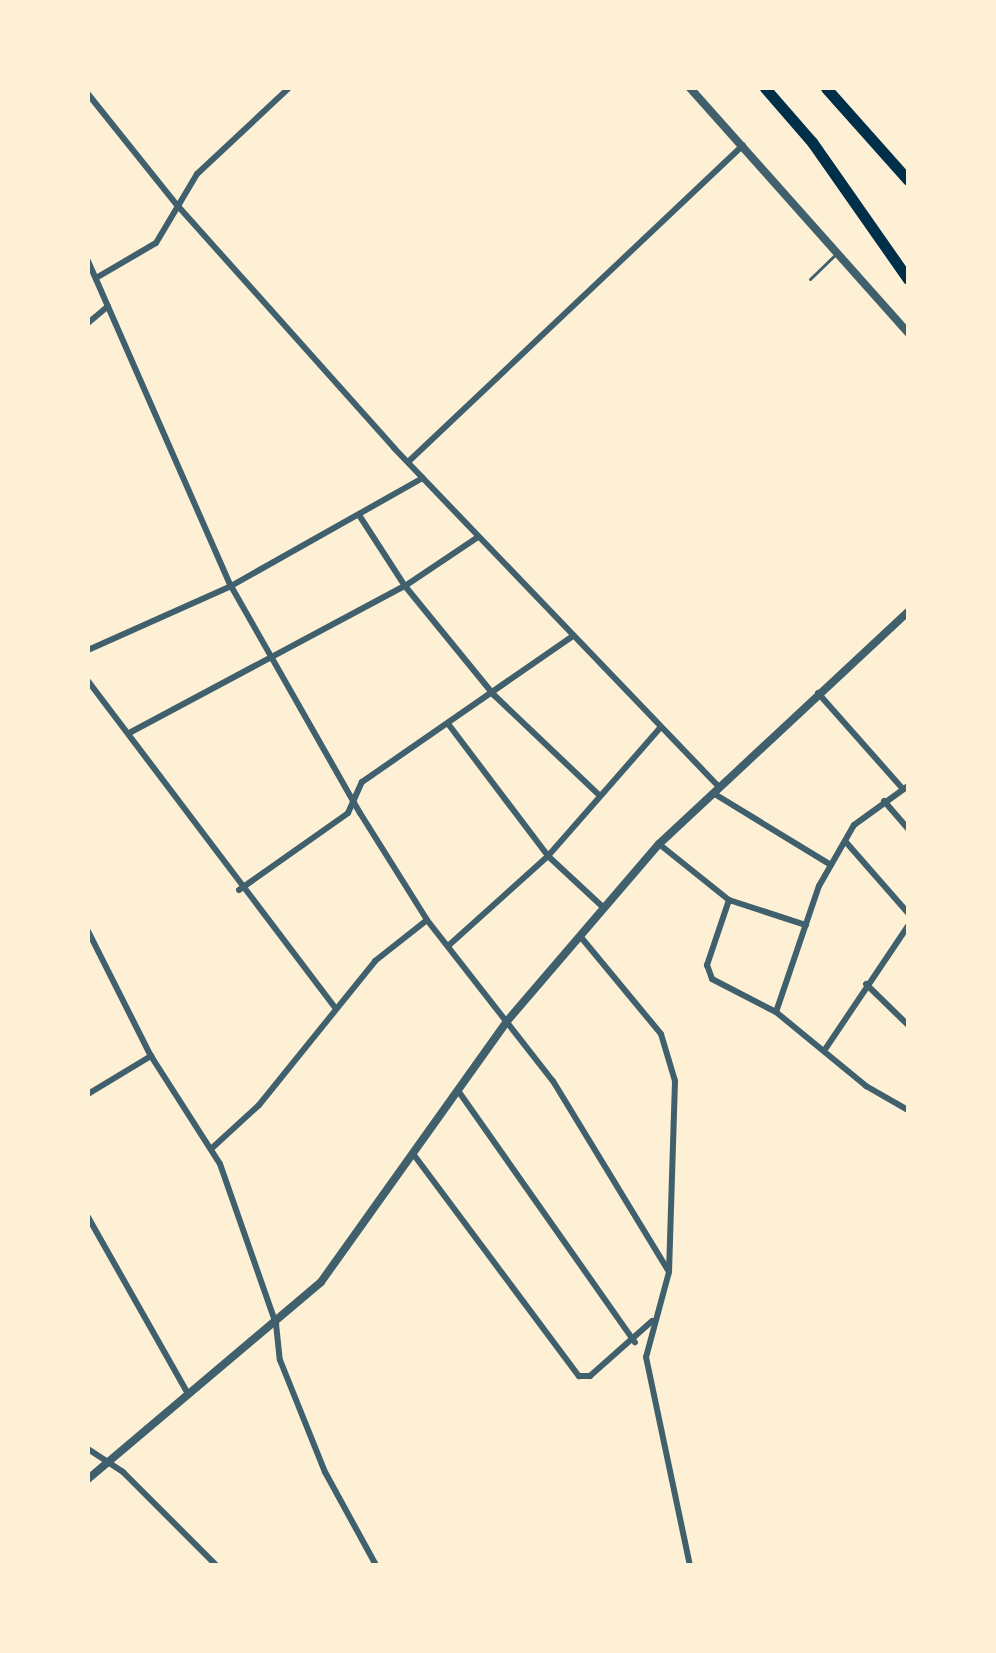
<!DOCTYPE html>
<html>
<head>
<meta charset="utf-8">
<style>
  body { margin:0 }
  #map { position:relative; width:996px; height:1653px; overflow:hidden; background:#fdf0d5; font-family:Karla,sans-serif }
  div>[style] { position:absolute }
  .service>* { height:3px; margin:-1.5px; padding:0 1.5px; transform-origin:1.5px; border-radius:1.5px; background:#3f606c }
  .minor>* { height:6px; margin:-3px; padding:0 3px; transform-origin:3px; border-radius:3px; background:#3f606c }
  .tertiary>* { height:8px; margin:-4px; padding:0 4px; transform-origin:4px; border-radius:4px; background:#3f606c }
  .trunk>* { height:11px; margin:-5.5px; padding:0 5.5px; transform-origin:5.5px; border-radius:5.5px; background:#003049 }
  span { translate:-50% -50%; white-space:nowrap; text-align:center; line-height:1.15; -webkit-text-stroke:6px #fdf0d5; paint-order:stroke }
  .frame { position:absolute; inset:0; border:90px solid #fdf0d5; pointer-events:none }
</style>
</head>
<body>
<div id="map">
  <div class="service">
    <div style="left:810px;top:279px;width:36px;rotate:-44deg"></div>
  </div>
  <div class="minor">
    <div style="left:88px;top:94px;width:142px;rotate:51.3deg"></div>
    <div style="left:177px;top:205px;width:326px;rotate:48.2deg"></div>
    <div style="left:394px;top:448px;width:470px;rotate:46.2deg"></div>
    <div style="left:88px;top:261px;width:355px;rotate:66.3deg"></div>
    <div style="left:231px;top:586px;width:261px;rotate:60.4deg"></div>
    <div style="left:360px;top:813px;width:126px;rotate:57.9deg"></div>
    <div style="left:427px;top:920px;width:204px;rotate:52deg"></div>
    <div style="left:553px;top:1081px;width:223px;rotate:58.7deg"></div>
    <div style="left:96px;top:278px;width:69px;rotate:-30.3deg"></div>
    <div style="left:156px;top:243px;width:80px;rotate:-59.3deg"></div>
    <div style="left:197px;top:174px;width:126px;rotate:-43.1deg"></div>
    <div style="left:88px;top:323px;width:26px;rotate:-40deg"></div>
    <div style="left:408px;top:462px;width:461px;rotate:-43.4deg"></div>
    <div style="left:359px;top:515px;width:85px;rotate:57.1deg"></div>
    <div style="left:405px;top:586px;width:141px;rotate:50.8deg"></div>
    <div style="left:494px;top:695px;width:146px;rotate:43.6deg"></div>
    <div style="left:88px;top:650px;width:157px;rotate:-24.1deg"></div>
    <div style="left:231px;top:586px;width:220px;rotate:-29.4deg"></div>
    <div style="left:88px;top:681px;width:411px;rotate:52.9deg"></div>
    <div style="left:818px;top:693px;width:128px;rotate:48.5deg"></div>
    <div style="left:449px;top:725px;width:164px;rotate:52.9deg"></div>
    <div style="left:548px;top:856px;width:76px;rotate:42.9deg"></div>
    <div style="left:131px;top:732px;width:310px;rotate:-28.1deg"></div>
    <div style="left:405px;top:586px;width:88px;rotate:-33.9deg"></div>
    <div style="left:713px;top:793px;width:138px;rotate:31.4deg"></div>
    <div style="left:884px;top:801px;width:37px;rotate:49deg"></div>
    <div style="left:845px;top:841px;width:96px;rotate:48.8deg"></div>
    <div style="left:659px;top:844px;width:90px;rotate:38.7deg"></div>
    <div style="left:729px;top:900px;width:81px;rotate:18deg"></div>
    <div style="left:239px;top:890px;width:133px;rotate:-35.2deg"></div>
    <div style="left:348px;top:813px;width:34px;rotate:-66deg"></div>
    <div style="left:362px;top:782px;width:257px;rotate:-34.7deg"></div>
    <div style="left:729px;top:900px;width:69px;rotate:108.7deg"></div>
    <div style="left:707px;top:965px;width:15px;rotate:70deg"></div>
    <div style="left:712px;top:979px;width:72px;rotate:27.3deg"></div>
    <div style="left:776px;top:1012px;width:117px;rotate:39.4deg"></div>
    <div style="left:866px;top:1086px;width:48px;rotate:29.7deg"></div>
    <div style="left:88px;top:931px;width:140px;rotate:63.3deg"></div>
    <div style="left:151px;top:1056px;width:128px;rotate:57.4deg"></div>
    <div style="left:220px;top:1164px;width:170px;rotate:70.7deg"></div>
    <div style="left:276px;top:1324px;width:36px;rotate:84deg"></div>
    <div style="left:280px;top:1360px;width:121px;rotate:68.1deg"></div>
    <div style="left:325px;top:1472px;width:106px;rotate:61.3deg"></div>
    <div style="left:580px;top:936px;width:127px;rotate:50.4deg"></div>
    <div style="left:661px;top:1034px;width:49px;rotate:73.4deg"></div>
    <div style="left:675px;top:1081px;width:191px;rotate:91.8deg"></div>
    <div style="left:669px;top:1272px;width:88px;rotate:105.1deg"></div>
    <div style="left:646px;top:1357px;width:213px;rotate:78.1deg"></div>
    <div style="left:448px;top:946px;width:135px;rotate:-42deg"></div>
    <div style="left:548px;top:856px;width:170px;rotate:-48.8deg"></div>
    <div style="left:866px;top:984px;width:59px;rotate:44.3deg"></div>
    <div style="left:776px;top:1012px;width:133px;rotate:-71.2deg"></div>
    <div style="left:819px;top:886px;width:70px;rotate:-60.2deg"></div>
    <div style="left:854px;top:825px;width:67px;rotate:-35.8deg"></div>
    <div style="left:826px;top:1048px;width:147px;rotate:-56.1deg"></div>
    <div style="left:459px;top:1092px;width:306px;rotate:54.9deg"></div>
    <div style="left:88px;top:1094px;width:74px;rotate:-31.1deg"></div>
    <div style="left:211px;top:1149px;width:65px;rotate:-42.5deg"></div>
    <div style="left:259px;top:1105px;width:185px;rotate:-51.1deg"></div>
    <div style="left:375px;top:961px;width:66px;rotate:-38.3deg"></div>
    <div style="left:414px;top:1155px;width:276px;rotate:53.3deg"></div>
    <div style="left:579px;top:1376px;width:11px"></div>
    <div style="left:590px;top:1376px;width:83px;rotate:-41.6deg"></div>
    <div style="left:88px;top:1217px;width:201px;rotate:60.5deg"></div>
    <div style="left:88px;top:1449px;width:42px;rotate:33.3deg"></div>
    <div style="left:123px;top:1472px;width:132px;rotate:45deg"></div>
  </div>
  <div class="tertiary">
    <div style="left:690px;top:88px;width:328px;rotate:48.3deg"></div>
    <div style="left:88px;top:1479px;width:305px;rotate:-40.2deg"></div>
    <div style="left:321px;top:1282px;width:322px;rotate:-54.5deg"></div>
    <div style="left:508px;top:1020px;width:232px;rotate:-49.4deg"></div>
    <div style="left:659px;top:844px;width:340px;rotate:-43deg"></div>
  </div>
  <div class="trunk">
    <div style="left:765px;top:88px;width:72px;rotate:49deg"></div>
    <div style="left:812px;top:142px;width:167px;rotate:55deg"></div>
    <div style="left:826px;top:88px;width:123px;rotate:48.3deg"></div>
  </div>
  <div class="frame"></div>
</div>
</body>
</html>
